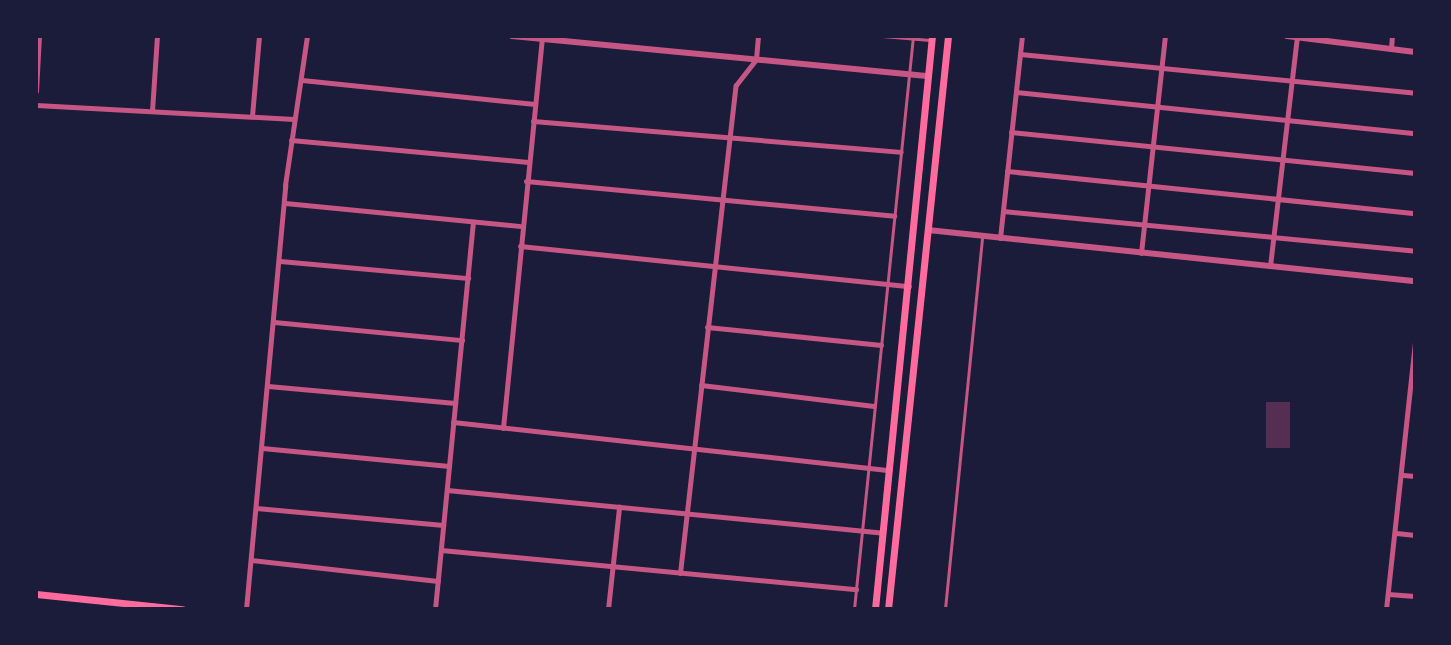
<!DOCTYPE html>
<html>
<head>
<meta charset="utf-8">
<style>
  body { margin:0 }
  #map { position:relative; width:1451px; height:645px; overflow:hidden; background:#1b1b3a; font-family:Cabin,sans-serif }
  div>[style] { position:absolute }
  .building>* { inset:0; background:#542f53; transform-origin:0 0 }
  .service>* { height:3px; margin:-1.5px; padding:0 1.5px; transform-origin:1.5px; border-radius:1.5px; background:#c65784 }
  .minor>* { height:5px; margin:-2.5px; padding:0 2.5px; transform-origin:2.5px; border-radius:2.5px; background:#c65784 }
  .tertiary>* { height:6px; margin:-3px; padding:0 3px; transform-origin:3px; border-radius:3px; background:#c65784 }
  .secondary>* { height:7px; margin:-3.5px; padding:0 3.5px; transform-origin:3.5px; border-radius:3.5px; background:#ff6b9d }
  span { translate:-50% -50%; white-space:nowrap; text-align:center; line-height:1.15; -webkit-text-stroke:6px #1b1b3a; paint-order:stroke }
  .frame { position:absolute; inset:0; border:38px solid #1b1b3a; pointer-events:none }
</style>
</head>
<body>
<div id="map">
  <div class="building">
    <div style="left:1266px;top:402px;width:24px;height:46px"></div>
  </div>
  <div class="service">
    <div style="left:882px;top:36px;width:48px;rotate:4.8deg"></div>
    <div style="left:435px;top:608px;width:11px;rotate:5deg"></div>
    <div style="left:854px;top:609px;width:576px;rotate:-84.12deg"></div>
    <div style="left:945px;top:609px;width:375px;rotate:-84.3deg"></div>
  </div>
  <div class="minor">
    <div style="left:1391px;top:49px;width:13px;rotate:-86deg"></div>
    <div style="left:1020px;top:54px;width:397px;rotate:5.6deg"></div>
    <div style="left:302px;top:80px;width:234px;rotate:5.9deg"></div>
    <div style="left:36px;top:91px;width:55px;rotate:-86.9deg"></div>
    <div style="left:1016px;top:92px;width:401px;rotate:5.9deg"></div>
    <div style="left:36px;top:105px;width:258px;rotate:3.1deg"></div>
    <div style="left:152px;top:111px;width:75px;rotate:-86.2deg"></div>
    <div style="left:252px;top:116px;width:80px;rotate:-85deg"></div>
    <div style="left:533px;top:121px;width:369px;rotate:4.8deg"></div>
    <div style="left:1011px;top:132px;width:406px;rotate:5.8deg"></div>
    <div style="left:291px;top:140px;width:238px;rotate:5.3deg"></div>
    <div style="left:1007px;top:171px;width:410px;rotate:5.9deg"></div>
    <div style="left:526px;top:181px;width:370px;rotate:5.4deg"></div>
    <div style="left:285px;top:203px;width:237px;rotate:5.6deg"></div>
    <div style="left:1003px;top:211px;width:414px;rotate:5.5deg"></div>
    <div style="left:1000px;top:238px;width:203px;rotate:-83.8deg"></div>
    <div style="left:520px;top:246px;width:391px;rotate:5.9deg"></div>
    <div style="left:1141px;top:253px;width:218px;rotate:-83.7deg"></div>
    <div style="left:280px;top:261px;width:189px;rotate:5.2deg"></div>
    <div style="left:1270px;top:266px;width:231px;rotate:-83.3deg"></div>
    <div style="left:274px;top:322px;width:189px;rotate:5.5deg"></div>
    <div style="left:707px;top:327px;width:175px;rotate:5.9deg"></div>
    <div style="left:701px;top:385px;width:174px;rotate:6.9deg"></div>
    <div style="left:268px;top:386px;width:188px;rotate:5.2deg"></div>
    <div style="left:453px;top:422px;width:439px;rotate:6.3deg"></div>
    <div style="left:503px;top:428px;width:391px;rotate:-84.3deg"></div>
    <div style="left:262px;top:448px;width:188px;rotate:5.5deg"></div>
    <div style="left:1403px;top:475px;width:12px;rotate:5deg"></div>
    <div style="left:447px;top:490px;width:438px;rotate:5.6deg"></div>
    <div style="left:256px;top:508px;width:188px;rotate:5.2deg"></div>
    <div style="left:1396px;top:533px;width:19px;rotate:6deg"></div>
    <div style="left:441px;top:550px;width:417px;rotate:5.4deg"></div>
    <div style="left:251px;top:560px;width:188px;rotate:6.4deg"></div>
    <div style="left:680px;top:573px;width:491px;rotate:-83.5deg"></div>
    <div style="left:736px;top:85px;width:33px;rotate:-52deg"></div>
    <div style="left:756px;top:59px;width:23px;rotate:-85deg"></div>
    <div style="left:1388px;top:594px;width:27px;rotate:4deg"></div>
    <div style="left:246px;top:609px;width:426px;rotate:-84.7deg"></div>
    <div style="left:285px;top:185px;width:151px;rotate:-81.6deg"></div>
    <div style="left:435px;top:609px;width:389px;rotate:-84.4deg"></div>
    <div style="left:608px;top:609px;width:103px;rotate:-83.8deg"></div>
    <div style="left:1386px;top:609px;width:270px;rotate:-83.8deg"></div>
  </div>
  <div class="tertiary">
    <div style="left:512px;top:36px;width:419px;rotate:5.5deg"></div>
    <div style="left:1287px;top:36px;width:129px;rotate:7.1deg"></div>
    <div style="left:928px;top:230px;width:490px;rotate:6deg"></div>
  </div>
  <div class="secondary">
    <div style="left:36px;top:594px;width:147px;rotate:5.9deg"></div>
    <div style="left:875px;top:609px;width:576px;rotate:-84.32deg"></div>
    <div style="left:888px;top:609px;width:576px;rotate:-84.02deg"></div>
  </div>
  <div class="frame"></div>
</div>
</body>
</html>
